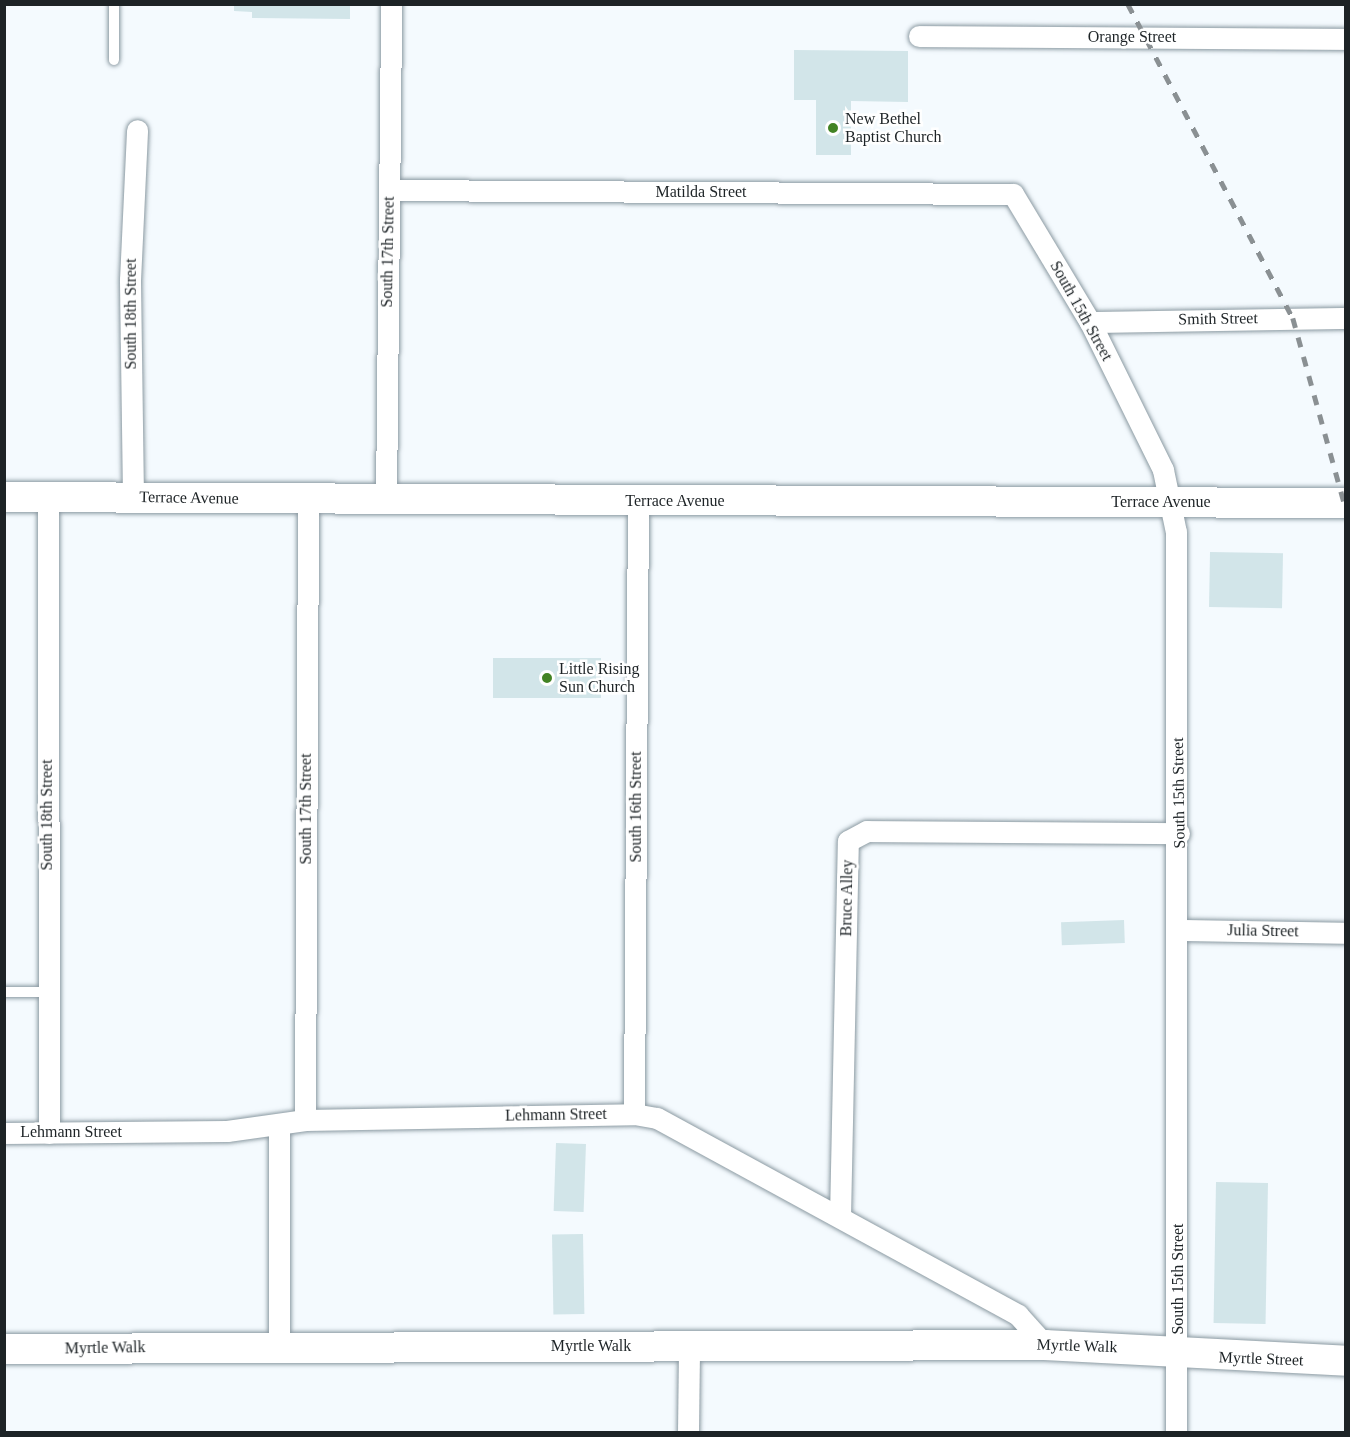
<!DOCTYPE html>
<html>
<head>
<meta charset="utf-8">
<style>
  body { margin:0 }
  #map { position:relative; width:1350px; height:1437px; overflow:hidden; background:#f4fafe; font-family:Georgia,serif }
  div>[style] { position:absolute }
  .building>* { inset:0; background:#d2e5e9; transform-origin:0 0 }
  .roads { filter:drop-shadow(0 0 2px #8b9aa2) drop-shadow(0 0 2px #8b9aa2) }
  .lane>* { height:10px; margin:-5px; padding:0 5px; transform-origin:5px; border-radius:5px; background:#fff }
  .street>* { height:21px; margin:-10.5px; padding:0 10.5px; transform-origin:10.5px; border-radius:10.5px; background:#fff }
  .secondary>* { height:30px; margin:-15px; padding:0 15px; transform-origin:15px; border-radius:15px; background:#fff }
  .rail>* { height:4.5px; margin-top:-2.25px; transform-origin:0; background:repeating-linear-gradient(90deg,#8a9093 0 10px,transparent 0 20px) }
  .dots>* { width:16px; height:16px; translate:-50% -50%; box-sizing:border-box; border:3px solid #fff; border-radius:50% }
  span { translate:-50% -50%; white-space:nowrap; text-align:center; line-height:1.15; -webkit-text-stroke:5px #fff; paint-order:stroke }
  .street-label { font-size:16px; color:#1d2326 }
  .poi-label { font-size:16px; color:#1d2326 }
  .left { translate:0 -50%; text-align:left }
  .frame { position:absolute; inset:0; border:6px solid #1d2326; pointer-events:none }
</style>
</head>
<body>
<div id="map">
  <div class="building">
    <div style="clip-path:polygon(234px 4px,350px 4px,350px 19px,252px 18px,252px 12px,234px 11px)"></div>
    <div style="clip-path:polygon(794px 50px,908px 51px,908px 102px,851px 101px,851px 155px,816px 155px,816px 100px,794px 100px)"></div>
    <div style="left:1210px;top:552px;width:73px;height:55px;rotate:1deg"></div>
    <div style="left:493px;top:658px;width:108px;height:40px"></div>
    <div style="left:1124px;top:920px;width:23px;height:63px;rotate:88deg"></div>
    <div style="left:556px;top:1143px;width:30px;height:68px;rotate:2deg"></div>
    <div style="left:1216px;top:1182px;width:52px;height:141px;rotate:1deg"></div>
    <div style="left:583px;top:1234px;width:80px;height:31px;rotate:89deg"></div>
  </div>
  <div class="roads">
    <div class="lane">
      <div style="left:114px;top:60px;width:56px;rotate:-90deg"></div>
      <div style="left:4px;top:992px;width:43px"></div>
    </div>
    <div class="street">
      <div style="left:919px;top:36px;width:427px;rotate:0.4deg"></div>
      <div style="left:389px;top:190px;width:624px;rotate:0.37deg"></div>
      <div style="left:1013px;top:194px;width:149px;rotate:59deg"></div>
      <div style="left:1090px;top:322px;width:165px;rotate:63.7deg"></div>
      <div style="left:1163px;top:470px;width:63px;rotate:78.2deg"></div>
      <div style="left:1176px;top:532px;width:900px;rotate:90deg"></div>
      <div style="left:1090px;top:322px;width:256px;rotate:-0.9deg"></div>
      <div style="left:48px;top:497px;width:636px;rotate:89.91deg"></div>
      <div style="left:133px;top:497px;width:217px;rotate:-90.8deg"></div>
      <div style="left:130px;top:280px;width:150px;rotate:-87.3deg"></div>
      <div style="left:386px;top:499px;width:495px;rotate:-89.4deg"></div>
      <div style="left:1180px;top:930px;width:166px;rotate:1deg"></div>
      <div style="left:634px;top:1114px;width:613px;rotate:-89.63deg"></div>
      <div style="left:305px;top:1120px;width:621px;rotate:-89.72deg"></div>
      <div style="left:4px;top:1133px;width:223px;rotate:-0.5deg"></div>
      <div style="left:227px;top:1131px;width:79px;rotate:-8deg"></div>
      <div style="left:305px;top:1120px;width:329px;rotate:-1deg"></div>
      <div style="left:634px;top:1114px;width:23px;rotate:10deg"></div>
      <div style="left:657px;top:1118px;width:411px;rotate:28.6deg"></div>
      <div style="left:1018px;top:1315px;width:40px;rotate:48deg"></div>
      <div style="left:840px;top:1217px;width:376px;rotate:-88.8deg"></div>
      <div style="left:848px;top:841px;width:21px;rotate:-28deg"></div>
      <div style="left:867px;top:831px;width:312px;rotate:0.4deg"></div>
      <div style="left:279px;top:1345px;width:219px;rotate:-90deg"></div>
      <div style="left:688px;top:1432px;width:86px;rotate:-89.3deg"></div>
    </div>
    <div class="secondary">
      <div style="left:4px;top:497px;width:1342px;rotate:0.26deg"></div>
      <div style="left:4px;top:1349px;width:1041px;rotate:-0.22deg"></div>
      <div style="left:1045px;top:1345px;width:301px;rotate:3deg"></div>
    </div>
  </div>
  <div class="rail">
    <div style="left:1128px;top:4px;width:355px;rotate:62.3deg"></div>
    <div style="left:1293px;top:318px;width:198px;rotate:74.5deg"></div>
  </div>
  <div class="dots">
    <div style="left:833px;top:128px;background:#428324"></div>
    <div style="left:547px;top:678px;background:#428324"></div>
  </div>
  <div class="street-label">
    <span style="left:1132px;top:37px">Orange Street</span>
    <span style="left:701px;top:192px">Matilda Street</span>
    <span style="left:388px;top:252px;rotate:-89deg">South 17th Street</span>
    <span style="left:1081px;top:311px;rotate:61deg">South 15th Street</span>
    <span style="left:131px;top:314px;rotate:-90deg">South 18th Street</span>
    <span style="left:1218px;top:319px;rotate:-1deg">Smith Street</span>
    <span style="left:189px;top:498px;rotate:1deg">Terrace Avenue</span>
    <span style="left:675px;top:501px">Terrace Avenue</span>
    <span style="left:1161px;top:502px">Terrace Avenue</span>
    <span style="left:1179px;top:793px;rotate:-91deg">South 15th Street</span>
    <span style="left:636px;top:807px;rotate:-90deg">South 16th Street</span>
    <span style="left:306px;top:809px;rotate:-90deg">South 17th Street</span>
    <span style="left:47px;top:815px;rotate:-90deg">South 18th Street</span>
    <span style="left:847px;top:898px;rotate:-89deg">Bruce Alley</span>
    <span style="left:1263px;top:931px;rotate:1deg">Julia Street</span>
    <span style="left:556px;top:1115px;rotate:-1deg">Lehmann Street</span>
    <span style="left:71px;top:1132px">Lehmann Street</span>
    <span style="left:1178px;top:1279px;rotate:-90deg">South 15th Street</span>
    <span style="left:591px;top:1346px">Myrtle Walk</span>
    <span style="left:1077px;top:1346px;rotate:2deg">Myrtle Walk</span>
    <span style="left:105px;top:1348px;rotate:-1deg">Myrtle Walk</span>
    <span style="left:1261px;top:1359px;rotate:2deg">Myrtle Street</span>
  </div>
  <div class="poi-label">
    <span class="left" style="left:845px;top:128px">New Bethel<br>Baptist Church</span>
    <span class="left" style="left:559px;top:678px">Little Rising<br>Sun Church</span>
  </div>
  <div class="frame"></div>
</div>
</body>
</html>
